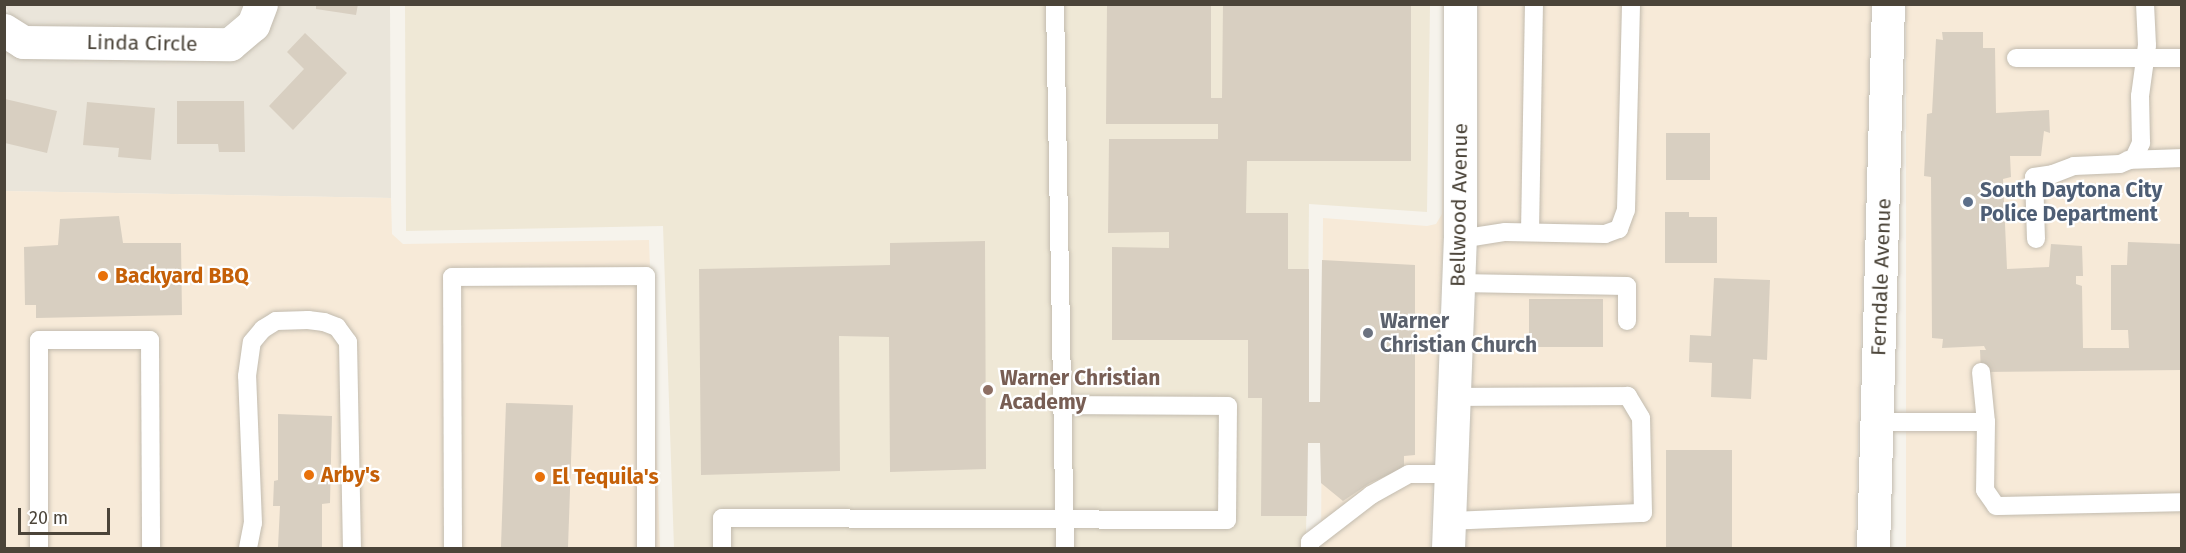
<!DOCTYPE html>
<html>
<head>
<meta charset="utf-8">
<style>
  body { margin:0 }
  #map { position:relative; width:2186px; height:553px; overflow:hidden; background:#f6f3ec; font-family:"Fira Sans",sans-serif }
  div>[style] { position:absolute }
  .residential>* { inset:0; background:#eae5da }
  .commercial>* { inset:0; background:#f7ead8; transform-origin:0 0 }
  .education>* { inset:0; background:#efe8d6 }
  .building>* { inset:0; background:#d8cfc1; transform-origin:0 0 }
  .roads { filter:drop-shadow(0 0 2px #c2bbae) drop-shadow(0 0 2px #c2bbae) }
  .service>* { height:18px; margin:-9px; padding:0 9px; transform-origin:9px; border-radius:9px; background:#fff }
  .minor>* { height:33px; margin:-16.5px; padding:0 16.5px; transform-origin:16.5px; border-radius:16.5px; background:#fff }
  .dots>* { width:16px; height:16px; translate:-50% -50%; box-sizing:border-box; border:3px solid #fff; border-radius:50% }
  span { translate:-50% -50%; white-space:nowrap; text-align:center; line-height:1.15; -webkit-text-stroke:4.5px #fff; paint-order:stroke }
  .street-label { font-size:21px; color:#4b4439 }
  .service-label { font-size:21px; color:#4e5e75; font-weight:700 }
  .left { translate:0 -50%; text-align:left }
  .food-label { font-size:21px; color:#c56008; font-weight:700 }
  .worship-label { font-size:21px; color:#5b616d; font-weight:700 }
  .education-label { font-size:21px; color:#785e54; font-weight:700 }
  .frame { position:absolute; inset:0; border:6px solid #4b4439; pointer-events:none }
  .scale { position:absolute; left:18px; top:508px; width:92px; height:27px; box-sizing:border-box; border:3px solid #4b4439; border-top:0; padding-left:8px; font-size:18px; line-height:21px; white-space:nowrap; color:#4b4439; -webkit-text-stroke:4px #fff; paint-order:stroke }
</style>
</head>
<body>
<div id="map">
  <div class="residential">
    <div style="clip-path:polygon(4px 5px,242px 5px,238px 15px,221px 28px,27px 27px,12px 17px)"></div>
    <div style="clip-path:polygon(279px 5px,390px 5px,391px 198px,5px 191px,4px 49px,25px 58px,231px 60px,242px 56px,265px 37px)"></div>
  </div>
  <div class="commercial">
    <div style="clip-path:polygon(1478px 5px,1871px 5px,1855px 548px,1466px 548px,1478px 242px)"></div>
    <div style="left:1906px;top:5px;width:275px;height:543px"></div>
    <div style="clip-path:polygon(1443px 160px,1443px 237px,1430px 548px,1321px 548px,1323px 218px,1427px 226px,1436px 224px,1442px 214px)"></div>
    <div style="clip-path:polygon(5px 191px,391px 198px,392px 234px,403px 244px,649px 240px,660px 548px,5px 548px)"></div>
  </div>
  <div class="education">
    <div style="clip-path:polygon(405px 5px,1430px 5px,1427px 212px,1309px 204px,1306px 548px,674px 548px,663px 226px,406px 231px)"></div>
  </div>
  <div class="building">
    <div style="clip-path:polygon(316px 4px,358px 4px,356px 15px,316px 9px)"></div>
    <div style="clip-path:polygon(1107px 4px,1211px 4px,1211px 98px,1222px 98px,1223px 4px,1411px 4px,1411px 161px,1247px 161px,1246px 213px,1288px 213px,1288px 269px,1309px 269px,1309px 402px,1320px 402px,1322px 260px,1415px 265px,1415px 455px,1404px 456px,1404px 468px,1370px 483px,1343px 501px,1321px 483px,1320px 443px,1308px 443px,1307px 516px,1261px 516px,1262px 398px,1248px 398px,1248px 340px,1112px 340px,1112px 247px,1169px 248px,1169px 232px,1108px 233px,1109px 139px,1218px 139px,1218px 124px,1106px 124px)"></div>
    <div style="clip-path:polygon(1942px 32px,1983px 32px,1983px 48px,1995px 48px,1996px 113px,2049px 110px,2050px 133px,2044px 131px,2041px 156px,2010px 156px,2011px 177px,2003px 179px,2007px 269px,2049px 267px,2051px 244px,2082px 246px,2083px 276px,2076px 276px,2076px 284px,2082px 286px,2083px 348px,2129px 348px,2128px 330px,2111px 330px,2111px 265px,2127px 265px,2128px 242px,2182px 244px,2182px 370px,1981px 372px,1980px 350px,1986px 350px,1984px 346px,1942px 348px,1943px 339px,1932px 338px,1931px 177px,1924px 176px,1927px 114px,1932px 113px,1936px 39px,1943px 40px)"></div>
    <div style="clip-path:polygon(305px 33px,347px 73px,293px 130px,269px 106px,304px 69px,287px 52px)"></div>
    <div style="clip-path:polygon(5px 99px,57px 111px,47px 153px,5px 143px)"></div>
    <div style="clip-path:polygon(177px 101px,244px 101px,245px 152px,219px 152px,218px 144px,177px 144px)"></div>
    <div style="clip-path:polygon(87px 102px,155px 108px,151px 160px,118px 157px,119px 148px,83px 145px)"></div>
    <div style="left:1666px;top:133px;width:44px;height:47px"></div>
    <div style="clip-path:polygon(1665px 212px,1689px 212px,1689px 217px,1717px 217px,1717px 263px,1665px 263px)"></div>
    <div style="clip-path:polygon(119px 216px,123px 243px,181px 243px,182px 315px,36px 318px,36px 305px,25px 305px,24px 247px,58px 245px,60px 219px)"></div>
    <div style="clip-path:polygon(985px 241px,986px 469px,890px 472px,889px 337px,839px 336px,840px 471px,701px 475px,699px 269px,890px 265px,890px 243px)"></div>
    <div style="clip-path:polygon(1714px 278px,1770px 280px,1767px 360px,1753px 359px,1751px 399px,1711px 397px,1712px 363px,1689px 362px,1690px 335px,1711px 336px)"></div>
    <div style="left:1529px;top:299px;width:74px;height:48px"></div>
    <div style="left:506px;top:403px;width:67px;height:145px;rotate:2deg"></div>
    <div style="clip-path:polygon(278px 414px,332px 416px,330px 503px,322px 504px,322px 547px,278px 547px,280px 506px,273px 506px,274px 481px,278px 480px)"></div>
    <div style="left:1666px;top:450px;width:66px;height:98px"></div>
  </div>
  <div class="roads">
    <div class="service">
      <div style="left:1055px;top:4px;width:544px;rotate:88.95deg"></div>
      <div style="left:2016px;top:58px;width:166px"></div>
      <div style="left:2128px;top:160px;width:54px;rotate:-2.1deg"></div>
      <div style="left:1530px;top:232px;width:228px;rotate:-89deg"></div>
      <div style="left:1460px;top:239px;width:46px;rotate:-8.8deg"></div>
      <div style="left:1505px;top:232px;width:100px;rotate:1.1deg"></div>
      <div style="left:1605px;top:234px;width:15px;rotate:-20deg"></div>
      <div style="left:1619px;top:229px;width:20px;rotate:-70deg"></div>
      <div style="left:1626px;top:210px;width:206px;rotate:-88.6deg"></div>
      <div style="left:2036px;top:239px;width:62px;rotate:-91.8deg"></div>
      <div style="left:2034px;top:177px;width:19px;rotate:-9deg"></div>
      <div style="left:2053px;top:174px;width:22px;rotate:-21deg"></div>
      <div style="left:2074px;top:166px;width:46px;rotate:-2.5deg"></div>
      <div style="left:2120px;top:164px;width:15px;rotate:-23deg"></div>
      <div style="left:2134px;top:158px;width:17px;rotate:-65deg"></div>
      <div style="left:2141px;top:143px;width:47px;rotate:-91.2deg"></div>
      <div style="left:2140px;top:96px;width:51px;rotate:-82.2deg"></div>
      <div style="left:2147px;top:45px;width:41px;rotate:-92.8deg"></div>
      <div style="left:1459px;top:283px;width:168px;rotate:1deg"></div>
      <div style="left:1627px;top:286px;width:35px;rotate:90deg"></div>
      <div style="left:1981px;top:372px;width:50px;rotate:84.3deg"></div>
      <div style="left:1876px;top:422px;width:110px"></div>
      <div style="left:1986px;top:422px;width:68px;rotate:90.8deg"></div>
      <div style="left:1985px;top:490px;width:19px;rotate:55deg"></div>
      <div style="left:1996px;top:506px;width:186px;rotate:-1.2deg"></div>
      <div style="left:1449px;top:521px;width:194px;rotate:-2.4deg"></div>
      <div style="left:1643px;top:513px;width:95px;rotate:-91.2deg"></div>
      <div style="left:1641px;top:418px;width:26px;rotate:-121deg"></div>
      <div style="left:1628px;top:396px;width:174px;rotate:179.7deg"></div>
      <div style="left:39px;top:548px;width:208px;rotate:-90deg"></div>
      <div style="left:39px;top:340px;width:111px"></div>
      <div style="left:150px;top:340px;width:208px;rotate:89.7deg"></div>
      <div style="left:248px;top:548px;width:25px;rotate:-79deg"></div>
      <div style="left:253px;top:523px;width:147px;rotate:-92.3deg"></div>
      <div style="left:247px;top:376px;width:34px;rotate:-82deg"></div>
      <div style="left:252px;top:342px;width:17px;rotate:-50deg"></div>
      <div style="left:263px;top:329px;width:15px;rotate:-32deg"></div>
      <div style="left:276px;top:321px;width:32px;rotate:-2deg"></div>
      <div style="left:308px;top:320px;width:16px;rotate:7deg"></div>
      <div style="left:324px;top:322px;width:14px;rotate:21deg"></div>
      <div style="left:337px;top:327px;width:19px;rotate:54deg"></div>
      <div style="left:348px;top:342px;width:206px;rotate:88.9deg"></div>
      <div style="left:453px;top:548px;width:271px;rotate:-90.2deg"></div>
      <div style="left:452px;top:277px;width:194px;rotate:-0.3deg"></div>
      <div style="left:646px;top:276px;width:272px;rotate:90deg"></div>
      <div style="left:722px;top:548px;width:30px;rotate:-90deg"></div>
      <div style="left:722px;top:518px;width:505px;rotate:0.23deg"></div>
      <div style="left:1227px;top:520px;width:114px;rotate:-89.5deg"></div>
      <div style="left:1228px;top:406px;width:166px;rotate:-179.7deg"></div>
      <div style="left:1310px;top:548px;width:6px;rotate:-90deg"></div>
      <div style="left:1310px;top:542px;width:77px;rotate:-37.6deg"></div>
      <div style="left:1371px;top:495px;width:43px;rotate:-28.9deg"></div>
      <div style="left:1409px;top:474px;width:42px"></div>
    </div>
    <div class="minor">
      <div style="left:4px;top:30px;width:22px;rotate:32deg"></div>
      <div style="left:23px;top:42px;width:207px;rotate:0.6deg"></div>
      <div style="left:230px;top:44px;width:30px;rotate:-40deg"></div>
      <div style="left:253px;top:25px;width:22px;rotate:-69deg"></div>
      <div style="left:1448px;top:548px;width:309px;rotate:-87.8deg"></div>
      <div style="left:1460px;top:239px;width:235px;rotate:-90deg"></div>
      <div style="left:1873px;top:548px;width:544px;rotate:-88.42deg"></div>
    </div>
  </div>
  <div class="dots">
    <div style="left:1968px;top:202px;background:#5c6f8a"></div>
    <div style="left:103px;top:276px;background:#e8710a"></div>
    <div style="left:1368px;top:333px;background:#6b7280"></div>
    <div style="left:988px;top:390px;background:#8d6e63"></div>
    <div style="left:309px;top:475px;background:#e8710a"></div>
    <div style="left:540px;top:477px;background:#e8710a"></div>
  </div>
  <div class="street-label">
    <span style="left:142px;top:43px;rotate:1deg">Linda Circle</span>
    <span style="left:1459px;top:205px;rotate:-89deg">Bellwood Avenue</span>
    <span style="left:1881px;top:277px;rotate:-88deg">Ferndale Avenue</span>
  </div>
  <div class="service-label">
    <span class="left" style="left:1980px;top:202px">South Daytona City<br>Police Department</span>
  </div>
  <div class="food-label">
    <span class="left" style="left:115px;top:276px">Backyard BBQ</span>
    <span class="left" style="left:321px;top:475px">Arby's</span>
    <span class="left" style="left:552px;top:477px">El Tequila's</span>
  </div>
  <div class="worship-label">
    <span class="left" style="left:1380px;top:333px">Warner<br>Christian Church</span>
  </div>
  <div class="education-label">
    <span class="left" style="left:1000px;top:390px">Warner Christian<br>Academy</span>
  </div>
  <div class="frame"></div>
  <div class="scale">20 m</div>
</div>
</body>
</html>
